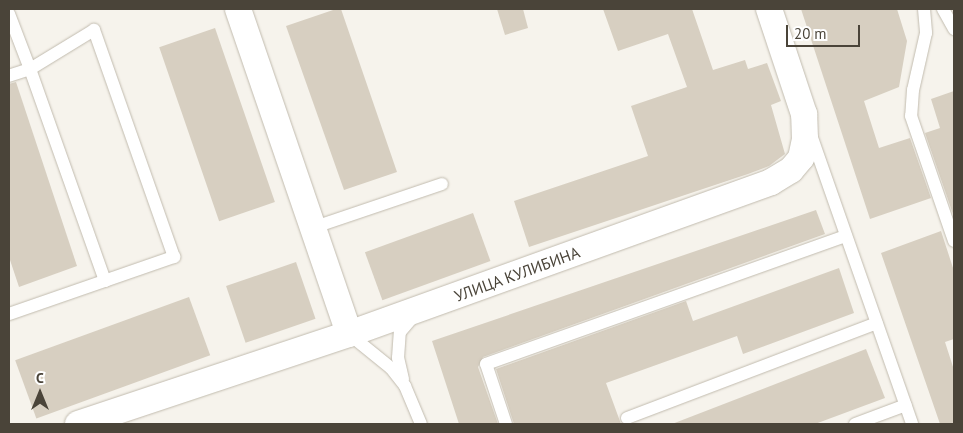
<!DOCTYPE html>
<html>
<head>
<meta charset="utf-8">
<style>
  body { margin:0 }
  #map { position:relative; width:963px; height:433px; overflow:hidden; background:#f6f3ec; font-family:"PT Sans",sans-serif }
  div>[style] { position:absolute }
  .building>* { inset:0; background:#d7cfc1; transform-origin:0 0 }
  .roads { filter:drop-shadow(0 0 1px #c1bbae) drop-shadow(0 0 1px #c1bbae) }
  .lane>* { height:12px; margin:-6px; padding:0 6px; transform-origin:6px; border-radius:6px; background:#fff }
  .street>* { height:26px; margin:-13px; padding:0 13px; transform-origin:13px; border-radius:13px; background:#fff }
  span { translate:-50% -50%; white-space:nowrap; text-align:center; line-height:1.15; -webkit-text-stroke:5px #fff; paint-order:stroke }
  .street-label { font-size:16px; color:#4a4439 }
  .frame { position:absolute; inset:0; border:10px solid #4a4439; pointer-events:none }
  .north { position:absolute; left:15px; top:368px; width:50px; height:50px; -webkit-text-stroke:4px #fff; paint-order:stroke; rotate:0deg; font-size:14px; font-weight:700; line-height:20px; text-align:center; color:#4a4439 }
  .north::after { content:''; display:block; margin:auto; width:18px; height:22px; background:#4a4439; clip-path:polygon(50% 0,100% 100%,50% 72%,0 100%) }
  .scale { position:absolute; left:786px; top:25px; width:74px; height:22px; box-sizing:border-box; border:2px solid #4a4439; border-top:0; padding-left:6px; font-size:15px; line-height:18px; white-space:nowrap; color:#4a4439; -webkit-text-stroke:4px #fff; paint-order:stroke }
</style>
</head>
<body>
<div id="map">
  <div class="building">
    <div style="clip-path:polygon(336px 9px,341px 9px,397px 172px,344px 190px,286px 26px)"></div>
    <div style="clip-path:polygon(497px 9px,523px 9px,528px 28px,505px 35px)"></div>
    <div style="clip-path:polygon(603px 9px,692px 9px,713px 70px,745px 60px,748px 69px,767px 63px,781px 101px,771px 105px,785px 154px,769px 166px,748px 174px,529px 247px,514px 201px,648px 156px,631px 106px,687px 87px,668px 34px,618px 51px)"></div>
    <div style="clip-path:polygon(801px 9px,897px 9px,907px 41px,899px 87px,864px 101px,879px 148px,910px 138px,931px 198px,870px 219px)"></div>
    <div style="left:215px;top:28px;width:184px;height:59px;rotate:71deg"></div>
    <div style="clip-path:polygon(16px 82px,77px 266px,19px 287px,9px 257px,9px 84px)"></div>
    <div style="clip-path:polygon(954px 91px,954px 217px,925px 133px,940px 128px,931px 99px)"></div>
    <div style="clip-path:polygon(816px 210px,825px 234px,483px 357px,478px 367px,498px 424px,459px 424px,432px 341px)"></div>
    <div style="left:473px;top:213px;width:51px;height:115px;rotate:70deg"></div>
    <div style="clip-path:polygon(941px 231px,954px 271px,954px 339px,945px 342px,954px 370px,954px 424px,940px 424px,881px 253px)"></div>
    <div style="left:296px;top:262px;width:60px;height:74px;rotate:71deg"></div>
    <div style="clip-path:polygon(839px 268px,854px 313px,743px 354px,737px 336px,606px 383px,621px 424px,514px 424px,496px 369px,686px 301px,693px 321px)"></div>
    <div style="left:189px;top:297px;width:62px;height:185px;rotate:70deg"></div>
    <div style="clip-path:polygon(866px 349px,885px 398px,815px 424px,672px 424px)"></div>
  </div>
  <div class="roads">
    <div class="lane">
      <div style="left:924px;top:9px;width:24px;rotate:85deg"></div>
      <div style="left:926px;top:33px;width:58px;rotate:102.8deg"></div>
      <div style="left:913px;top:90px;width:26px;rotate:94deg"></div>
      <div style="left:911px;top:116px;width:132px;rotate:71deg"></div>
      <div style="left:943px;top:9px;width:23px;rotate:61deg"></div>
      <div style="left:9px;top:14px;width:59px;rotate:69.1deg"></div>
      <div style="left:30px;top:69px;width:22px;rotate:162deg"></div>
      <div style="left:811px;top:135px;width:306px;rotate:70.7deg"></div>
      <div style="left:315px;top:227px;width:134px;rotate:-18.7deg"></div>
      <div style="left:9px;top:314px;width:175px;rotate:-19.1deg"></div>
      <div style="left:174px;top:257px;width:241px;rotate:-109.4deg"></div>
      <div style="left:94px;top:30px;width:75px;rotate:148.6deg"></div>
      <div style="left:30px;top:69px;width:225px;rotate:70.5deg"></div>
      <div style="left:349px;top:334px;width:54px;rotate:39deg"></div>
      <div style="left:391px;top:368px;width:23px;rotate:52deg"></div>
      <div style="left:405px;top:386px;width:41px;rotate:67.2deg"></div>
      <div style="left:403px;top:379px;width:22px;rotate:-103deg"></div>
      <div style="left:398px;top:358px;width:26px;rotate:-86deg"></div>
      <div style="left:400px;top:332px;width:18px;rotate:-49deg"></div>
      <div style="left:627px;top:418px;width:267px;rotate:-20.8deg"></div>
      <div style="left:506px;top:424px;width:63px;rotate:-108.4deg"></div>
      <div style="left:486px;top:364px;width:382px;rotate:-19.6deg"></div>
      <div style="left:855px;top:424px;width:54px;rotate:-20.4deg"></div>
    </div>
    <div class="street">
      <div style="left:238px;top:9px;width:343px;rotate:71.1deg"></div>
      <div style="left:78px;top:424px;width:286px;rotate:-18.4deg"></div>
      <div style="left:349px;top:334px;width:449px;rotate:-19.8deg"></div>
      <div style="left:771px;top:182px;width:23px;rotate:-31deg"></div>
      <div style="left:791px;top:170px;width:16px;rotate:-50deg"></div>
      <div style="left:801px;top:158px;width:19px;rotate:-78deg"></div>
      <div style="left:805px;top:139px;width:25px;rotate:-92deg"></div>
      <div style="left:804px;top:114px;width:111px;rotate:-108.4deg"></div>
    </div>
  </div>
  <div class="street-label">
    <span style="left:517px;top:274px;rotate:-20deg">УЛИЦА КУЛИБИНА</span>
  </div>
  <div class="frame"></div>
  <div class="north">С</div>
  <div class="scale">20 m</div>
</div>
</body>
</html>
